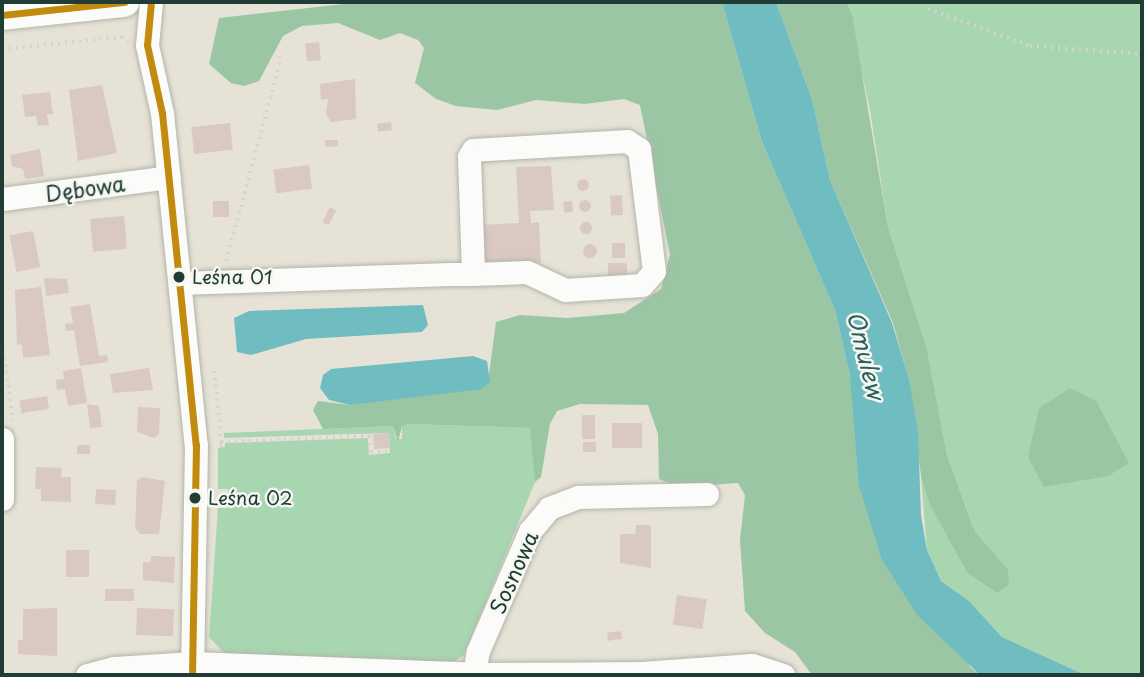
<!DOCTYPE html>
<html>
<head>
<meta charset="utf-8">
<style>
  body { margin:0 }
  #map { position:relative; width:1144px; height:677px; overflow:hidden; background:#e6e3d6; font-family:"Playpen Sans",sans-serif }
  div>[style] { position:absolute }
  .green>* { inset:0; background:#a7d6b0 }
  .forest>* { inset:0; background:#9bc6a4 }
  .water>* { inset:0; background:#6fbdc0 }
  .building>* { inset:0; background:#d9c9c2; transform-origin:0 0 }
  .round { border-radius:50% }
  .path>* { height:3.5px; margin-top:-1.75px; transform-origin:0; background:repeating-linear-gradient(90deg,#d3d4d0 0 2px,transparent 0 7px) }
  .roads { filter:drop-shadow(0 0 2px #b3b4ab) drop-shadow(0 0 2px #b3b4ab) }
  .minor>* { height:23px; margin:-11.5px; padding:0 11.5px; transform-origin:11.5px; border-radius:11.5px; background:#fbfbf9 }
  .major>* { height:30px; margin:-15px; padding:0 15px; transform-origin:15px; border-radius:15px; background:#fbfbf9 }
  .bus-1>* { height:7px; margin:-3.5px; padding:0 3.5px; transform-origin:3.5px; border-radius:3.5px; background:#c18c0d }
  .dots>* { width:19px; height:19px; translate:-50% -50%; box-sizing:border-box; border:4px solid #f6f6f2; border-radius:50% }
  span { translate:-50% -50%; white-space:nowrap; text-align:center; line-height:1.15; -webkit-text-stroke:5px #f6f6f2; paint-order:stroke }
  .bus-label { font-size:19px; color:#1f3d34 }
  .left { translate:0 -50%; text-align:left }
  .street-label { font-size:21px; color:#1f3d34 }
  .water-label { font-size:23px; color:#285f5b; font-style:italic }
  .frame { position:absolute; inset:0; border:4px solid #1f3d34; pointer-events:none }
</style>
</head>
<body>
<div id="map">
  <div class="green">
    <div style="clip-path:polygon(846px 2px,1142px 2px,1142px 675px,1085px 675px,1002px 637px,969px 601px,941px 581px,927px 550px,921px 476px,973px 526px,947px 455px,927px 349px,888px 227px,870px 110px)"></div>
    <div style="clip-path:polygon(408px 424px,530px 428px,534px 436px,535px 482px,464px 655px,455px 661px,427px 662px,226px 655px,209px 637px,218px 508px,227px 508px,228px 489px,218px 489px,218px 448px,225px 447px,225px 443px,368px 438px,369px 455px,390px 453px,389px 433px,224px 438px,224px 433px,393px 426px,396px 439px,402px 439px,402px 426px)"></div>
  </div>
  <div class="forest">
    <div style="clip-path:polygon(362px 2px,722px 2px,762px 142px,835px 310px,850px 376px,970px 667px,980px 675px,812px 675px,795px 652px,765px 633px,745px 611px,740px 540px,745px 495px,738px 483px,678px 487px,659px 479px,658px 434px,648px 405px,580px 404px,557px 411px,550px 424px,541px 477px,535px 482px,530px 428px,408px 424px,402px 426px,398px 442px,393px 426px,323px 429px,313px 410px,318px 401px,350px 405px,408px 396px,489px 374px,496px 322px,520px 315px,568px 318px,624px 313px,661px 289px,670px 255px,640px 105px,624px 99px,585px 104px,536px 100px,497px 110px,456px 106px,436px 99px,415px 83px,424px 48px,418px 40px,400px 33px,380px 40px,338px 23px,302px 26px,283px 36px,259px 81px,244px 86px,231px 83px,209px 64px,219px 18px)"></div>
    <div style="clip-path:polygon(776px 2px,846px 2px,852px 15px,888px 227px,927px 349px,947px 455px,975px 532px,1008px 570px,1009px 585px,997px 593px,967px 572px,930px 505px,921px 476px,909px 380px,893px 323px,830px 180px,812px 99px)"></div>
    <div style="clip-path:polygon(1070px 388px,1096px 401px,1129px 463px,1108px 476px,1044px 487px,1028px 457px,1039px 408px)"></div>
  </div>
  <div class="water">
    <div style="clip-path:polygon(722px 2px,776px 2px,812px 99px,830px 180px,892px 323px,909px 379px,918px 433px,921px 515px,927px 550px,941px 581px,969px 601px,1002px 637px,1085px 675px,980px 675px,918px 616px,882px 560px,859px 486px,850px 376px,835px 310px,762px 142px)"></div>
    <div style="clip-path:polygon(423px 305px,428px 325px,422px 332px,306px 339px,251px 355px,237px 352px,234px 318px,249px 311px)"></div>
    <div style="clip-path:polygon(473px 356px,487px 361px,490px 382px,482px 389px,350px 405px,329px 400px,320px 388px,323px 375px,331px 369px)"></div>
  </div>
  <div class="building">
    <div style="left:319px;top:42px;width:18px;height:14px;rotate:84deg"></div>
    <div style="clip-path:polygon(355px 79px,356px 119px,331px 122px,326px 113px,328px 99px,321px 100px,320px 84px)"></div>
    <div style="clip-path:polygon(102px 85px,117px 153px,78px 161px,69px 90px)"></div>
    <div style="clip-path:polygon(50px 92px,53px 114px,47px 114px,49px 125px,38px 126px,36px 116px,25px 117px,22px 95px)"></div>
    <div style="left:391px;top:122px;width:8px;height:14px;rotate:83deg"></div>
    <div style="left:230px;top:123px;width:27px;height:39px;rotate:84deg"></div>
    <div style="clip-path:polygon(325px 140px,338px 140px,338px 146px,325px 147px)"></div>
    <div style="clip-path:polygon(40px 149px,44px 176px,25px 179px,23px 169px,12px 166px,10px 155px)"></div>
    <div style="left:309px;top:165px;width:24px;height:36px;rotate:83deg"></div>
    <div style="clip-path:polygon(551px 166px,554px 210px,530px 211px,531px 223px,539px 222px,541px 263px,482px 266px,480px 225px,519px 223px,516px 167px)"></div>
    <div class="round" style="left:577px;top:179px;width:12px;height:12px"></div>
    <div style="left:622px;top:195px;width:20px;height:12px;rotate:87deg"></div>
    <div class="round" style="left:579px;top:200px;width:12px;height:12px"></div>
    <div style="left:213px;top:201px;width:16px;height:16px"></div>
    <div style="left:572px;top:201px;width:11px;height:9px;rotate:85deg"></div>
    <div style="left:330px;top:207px;width:7px;height:17px;rotate:27deg"></div>
    <div style="left:124px;top:216px;width:33px;height:34px;rotate:85deg"></div>
    <div class="round" style="left:580px;top:222px;width:12px;height:12px"></div>
    <div style="left:33px;top:231px;width:37px;height:24px;rotate:79deg"></div>
    <div style="left:612px;top:243px;width:13px;height:15px"></div>
    <div class="round" style="left:583px;top:244px;width:14px;height:14px"></div>
    <div style="left:608px;top:263px;width:19px;height:13px"></div>
    <div style="clip-path:polygon(44px 278px,67px 279px,69px 293px,46px 296px)"></div>
    <div style="clip-path:polygon(41px 287px,50px 355px,23px 358px,22px 344px,17px 345px,15px 290px)"></div>
    <div style="clip-path:polygon(90px 304px,99px 356px,107px 355px,108px 362px,80px 366px,74px 330px,66px 331px,65px 324px,73px 323px,70px 307px)"></div>
    <div style="clip-path:polygon(81px 368px,87px 403px,68px 406px,65px 389px,57px 390px,56px 380px,64px 379px,63px 371px)"></div>
    <div style="clip-path:polygon(149px 368px,153px 390px,113px 393px,110px 374px)"></div>
    <div style="left:47px;top:396px;width:13px;height:28px;rotate:81deg"></div>
    <div style="clip-path:polygon(87px 404px,99px 406px,102px 427px,90px 428px)"></div>
    <div style="clip-path:polygon(138px 407px,160px 408px,159px 434px,154px 438px,137px 432px)"></div>
    <div style="left:595px;top:415px;width:24px;height:13px;rotate:90deg"></div>
    <div style="left:612px;top:423px;width:30px;height:25px"></div>
    <div style="left:389px;top:433px;width:15px;height:16px;rotate:86deg"></div>
    <div style="left:583px;top:442px;width:13px;height:10px"></div>
    <div style="left:77px;top:445px;width:13px;height:9px"></div>
    <div style="clip-path:polygon(36px 467px,62px 468px,61px 477px,71px 477px,71px 502px,41px 501px,41px 489px,35px 489px)"></div>
    <div style="clip-path:polygon(142px 477px,165px 481px,159px 534px,140px 534px,135px 528px,137px 480px)"></div>
    <div style="left:96px;top:489px;width:20px;height:15px;rotate:3deg"></div>
    <div style="clip-path:polygon(636px 525px,651px 525px,651px 568px,620px 563px,620px 534px,635px 534px)"></div>
    <div style="left:66px;top:550px;width:23px;height:27px"></div>
    <div style="clip-path:polygon(151px 556px,175px 557px,174px 583px,143px 580px,143px 562px,151px 562px)"></div>
    <div style="left:105px;top:589px;width:29px;height:12px"></div>
    <div style="left:677px;top:595px;width:30px;height:30px;rotate:8deg"></div>
    <div style="clip-path:polygon(57px 608px,57px 656px,18px 654px,18px 640px,23px 640px,23px 609px)"></div>
    <div style="left:137px;top:608px;width:37px;height:27px;rotate:2deg"></div>
    <div style="left:621px;top:631px;width:8px;height:14px;rotate:83deg"></div>
  </div>
  <div class="path">
    <div style="left:928px;top:9px;width:109px;rotate:19.9deg"></div>
    <div style="left:1030px;top:46px;width:112px;rotate:4.1deg"></div>
    <div style="left:2px;top:49px;width:121px;rotate:-5.7deg"></div>
    <div style="left:122px;top:37px;width:8px;rotate:40deg"></div>
    <div style="left:226px;top:261px;width:211px;rotate:-74.9deg"></div>
    <div style="left:2px;top:337px;width:85px;rotate:82.5deg"></div>
    <div style="left:215px;top:371px;width:75px;rotate:84.7deg"></div>
    <div style="left:222px;top:446px;width:7px;rotate:180deg"></div>
    <div style="left:221px;top:442px;width:149px;rotate:-2.3deg"></div>
    <div style="left:370px;top:436px;width:16px;rotate:86deg"></div>
    <div style="left:371px;top:452px;width:18px"></div>
  </div>
  <div class="roads">
    <div class="minor">
      <div style="left:151px;top:2px;width:43px;rotate:95.3deg"></div>
      <div style="left:147px;top:45px;width:70px;rotate:77.6deg"></div>
      <div style="left:162px;top:113px;width:334px;rotate:84.2deg"></div>
      <div style="left:196px;top:445px;width:230px;rotate:91deg"></div>
      <div style="left:2px;top:199px;width:168px;rotate:-7.5deg"></div>
      <div style="left:180px;top:283px;width:271px;rotate:-1.9deg"></div>
      <div style="left:451px;top:274px;width:22px"></div>
      <div style="left:473px;top:274px;width:54px;rotate:-2.1deg"></div>
      <div style="left:527px;top:272px;width:42px;rotate:25.3deg"></div>
      <div style="left:565px;top:290px;width:77px;rotate:-3.7deg"></div>
      <div style="left:642px;top:285px;width:18px;rotate:-49deg"></div>
      <div style="left:654px;top:271px;width:123px;rotate:-97deg"></div>
      <div style="left:639px;top:149px;width:14px;rotate:-146deg"></div>
      <div style="left:627px;top:141px;width:154px;rotate:176.7deg"></div>
      <div style="left:473px;top:150px;width:8px;rotate:120deg"></div>
      <div style="left:469px;top:157px;width:117px;rotate:88deg"></div>
      <div style="left:2px;top:439px;width:60px;rotate:90deg"></div>
      <div style="left:87px;top:675px;width:28px;rotate:-15deg"></div>
      <div style="left:114px;top:668px;width:79px;rotate:-3.6deg"></div>
      <div style="left:193px;top:663px;width:281px;rotate:2.2deg"></div>
      <div style="left:474px;top:674px;width:168px;rotate:-0.3deg"></div>
      <div style="left:642px;top:673px;width:110px;rotate:-4.2deg"></div>
      <div style="left:752px;top:665px;width:33px;rotate:18deg"></div>
      <div style="left:474px;top:675px;width:24px;rotate:-81deg"></div>
      <div style="left:478px;top:651px;width:131px;rotate:-66.6deg"></div>
      <div style="left:530px;top:531px;width:30px;rotate:-50deg"></div>
      <div style="left:549px;top:508px;width:31px;rotate:-21deg"></div>
      <div style="left:578px;top:497px;width:129px;rotate:-1.3deg"></div>
    </div>
    <div class="major">
      <div style="left:2px;top:15px;width:123px;rotate:-6.1deg"></div>
    </div>
  </div>
  <div class="bus-1">
    <div style="left:151px;top:2px;width:43px;rotate:95.3deg"></div>
    <div style="left:147px;top:45px;width:70px;rotate:77.6deg"></div>
    <div style="left:162px;top:113px;width:334px;rotate:84.2deg"></div>
    <div style="left:196px;top:445px;width:230px;rotate:91deg"></div>
    <div style="left:2px;top:15px;width:123px;rotate:-6.1deg"></div>
  </div>
  <div class="dots">
    <div style="left:179px;top:277px;background:#1f3d34"></div>
    <div style="left:195px;top:498px;background:#1f3d34"></div>
  </div>
  <div class="bus-label">
    <span class="left" style="left:192px;top:277px">Leśna 01</span>
    <span class="left" style="left:208px;top:498px">Leśna 02</span>
  </div>
  <div class="street-label">
    <span style="left:85px;top:188px;rotate:-8deg">Dębowa</span>
    <span style="left:513px;top:572px;rotate:-66deg">Sosnowa</span>
  </div>
  <div class="water-label">
    <span style="left:866px;top:355px;rotate:76deg">Omulew</span>
  </div>
  <div class="frame"></div>
</div>
</body>
</html>
